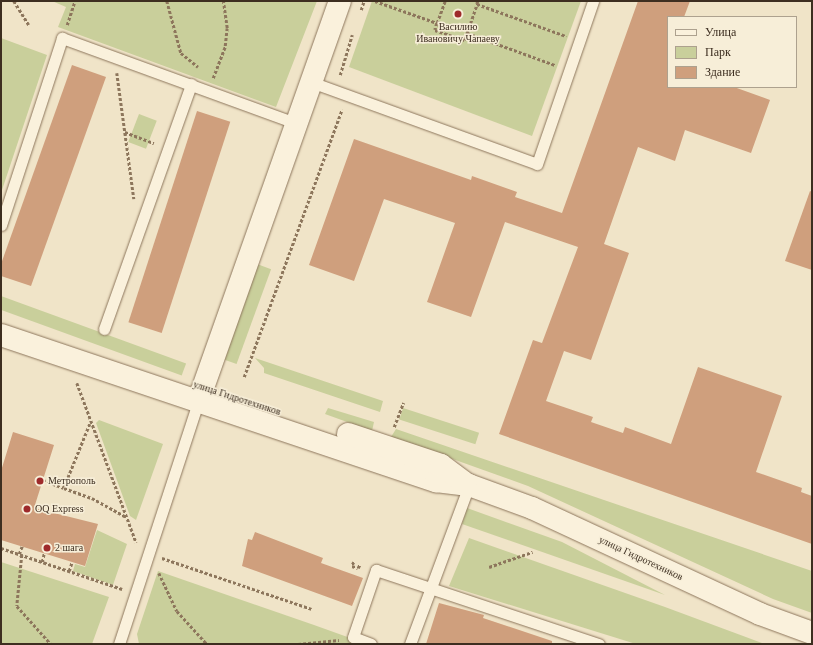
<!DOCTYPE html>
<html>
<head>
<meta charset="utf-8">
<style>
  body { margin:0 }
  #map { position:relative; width:813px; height:645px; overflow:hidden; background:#f0e4c8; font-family:Georgia,serif }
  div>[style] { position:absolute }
  .green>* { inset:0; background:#c9cf9b; transform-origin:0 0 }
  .building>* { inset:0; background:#cf9f7d; transform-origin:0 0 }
  .path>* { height:2.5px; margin-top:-1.25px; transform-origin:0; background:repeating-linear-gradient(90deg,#8d765c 0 3px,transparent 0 5px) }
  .roads { filter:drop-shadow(0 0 1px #8d765c) drop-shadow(0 0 1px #8d765c) }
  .lane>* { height:11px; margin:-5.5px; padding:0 5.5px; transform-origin:5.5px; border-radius:5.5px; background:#faf1dc }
  .street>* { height:22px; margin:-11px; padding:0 11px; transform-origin:11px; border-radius:11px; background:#faf1dc }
  .secondary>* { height:22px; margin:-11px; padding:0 11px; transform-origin:11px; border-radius:11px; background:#faf1dc }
  .dots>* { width:11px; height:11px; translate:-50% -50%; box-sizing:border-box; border:2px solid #f7eed8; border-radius:50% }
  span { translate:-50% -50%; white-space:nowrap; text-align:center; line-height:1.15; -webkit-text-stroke:3px #f7eed8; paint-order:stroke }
  .poi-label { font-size:10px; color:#3d2e20 }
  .left { translate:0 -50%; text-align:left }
  .street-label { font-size:10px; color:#3d2e20 }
  .frame { position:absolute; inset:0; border:2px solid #3d2e20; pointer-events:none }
  .legend { position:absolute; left:667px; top:16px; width:130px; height:72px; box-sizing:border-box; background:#f7eed8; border:1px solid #ada18e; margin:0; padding:5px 7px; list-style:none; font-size:12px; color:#3d2e20 }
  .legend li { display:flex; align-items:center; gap:8px; height:20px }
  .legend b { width:20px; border:1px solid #ada18e }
</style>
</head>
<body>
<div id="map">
  <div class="green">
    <div style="clip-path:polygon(52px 1px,317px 1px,276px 107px,58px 27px,66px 7px)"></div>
    <div style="clip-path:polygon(372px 1px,581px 1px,532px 136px,349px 67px)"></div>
    <div style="clip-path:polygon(1px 38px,47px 55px,1px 193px)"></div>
    <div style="left:139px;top:114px;width:19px;height:30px;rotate:21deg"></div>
    <div style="left:257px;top:264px;width:15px;height:101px;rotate:20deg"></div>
    <div style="left:1px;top:296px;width:197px;height:13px;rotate:20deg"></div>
    <div style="clip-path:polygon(255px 358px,383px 401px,380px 412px,264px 373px,264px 368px)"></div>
    <div style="clip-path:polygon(328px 408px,374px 422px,372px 431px,325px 414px)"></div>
    <div style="left:403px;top:408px;width:80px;height:12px;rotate:18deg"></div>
    <div style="clip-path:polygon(99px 420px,163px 444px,136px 520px,130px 516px,96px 423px)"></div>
    <div style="clip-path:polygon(396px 429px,812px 571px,812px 613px,773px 599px,528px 486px,391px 437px)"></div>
    <div style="clip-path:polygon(467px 508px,562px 542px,665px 595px,462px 524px)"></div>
    <div style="clip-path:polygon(97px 530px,127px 544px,113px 585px,73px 571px,75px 564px,85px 567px)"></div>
    <div style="clip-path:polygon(469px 538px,665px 607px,765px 644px,636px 644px,449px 586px)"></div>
    <div style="clip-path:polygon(1px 562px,109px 597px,92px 644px,1px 644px)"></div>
    <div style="clip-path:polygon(158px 571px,314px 625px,367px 644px,139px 644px,137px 634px)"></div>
  </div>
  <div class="building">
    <div style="clip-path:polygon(638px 1px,690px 1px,684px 17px,668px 17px,668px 87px,734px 87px,770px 100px,751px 153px,685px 130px,675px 161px,638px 147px,604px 244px,629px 253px,591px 360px,564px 351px,546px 401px,593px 417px,591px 422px,623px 433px,625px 427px,671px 444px,698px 367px,782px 396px,756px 472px,802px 488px,801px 492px,812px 496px,812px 544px,499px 434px,533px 340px,542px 343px,578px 247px,505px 222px,471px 317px,427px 302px,455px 223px,384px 199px,354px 281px,309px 265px,354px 139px,471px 180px,472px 176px,517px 192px,515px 197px,562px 213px)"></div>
    <div style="clip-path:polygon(72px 65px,106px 77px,31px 286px,1px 276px,1px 264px)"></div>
    <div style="left:197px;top:111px;width:35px;height:222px;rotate:18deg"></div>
    <div style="clip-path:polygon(810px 191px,812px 192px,812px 270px,785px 261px)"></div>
    <div style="clip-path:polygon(13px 432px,54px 445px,34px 508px,98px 524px,85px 566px,1px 540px,1px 471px)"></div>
    <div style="clip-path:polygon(255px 532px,323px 558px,321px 563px,363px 578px,352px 606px,242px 566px,248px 539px,252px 540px)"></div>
    <div style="clip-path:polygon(439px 603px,484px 615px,483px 618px,552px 641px,552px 644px,426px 644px)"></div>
  </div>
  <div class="path">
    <div style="left:14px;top:1px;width:28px;rotate:58deg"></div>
    <div style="left:167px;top:1px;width:54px;rotate:74.9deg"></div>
    <div style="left:181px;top:53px;width:22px;rotate:39deg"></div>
    <div style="left:375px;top:1px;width:66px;rotate:19.5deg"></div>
    <div style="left:437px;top:23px;width:7px;rotate:106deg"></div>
    <div style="left:435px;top:30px;width:31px;rotate:19deg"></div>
    <div style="left:464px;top:40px;width:8px;rotate:-67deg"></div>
    <div style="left:467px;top:33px;width:94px;rotate:20deg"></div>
    <div style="left:478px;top:1px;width:3px;rotate:108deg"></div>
    <div style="left:477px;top:4px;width:95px;rotate:19.8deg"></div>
    <div style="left:361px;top:10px;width:9px;rotate:-72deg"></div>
    <div style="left:437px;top:23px;width:23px;rotate:-70deg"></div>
    <div style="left:67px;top:25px;width:25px;rotate:-72deg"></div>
    <div style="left:467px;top:33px;width:31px;rotate:-71deg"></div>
    <div style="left:117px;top:73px;width:127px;rotate:82.3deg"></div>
    <div style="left:340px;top:75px;width:42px;rotate:-73.3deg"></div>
    <div style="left:213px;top:78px;width:34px;rotate:-69deg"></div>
    <div style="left:225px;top:46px;width:18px;rotate:-84deg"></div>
    <div style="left:227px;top:28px;width:27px;rotate:-98deg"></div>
    <div style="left:125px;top:132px;width:31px;rotate:21deg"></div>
    <div style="left:244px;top:377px;width:285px;rotate:-69.9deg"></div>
    <div style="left:77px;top:383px;width:170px;rotate:69.6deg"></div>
    <div style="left:90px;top:424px;width:69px;rotate:112.1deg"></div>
    <div style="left:64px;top:488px;width:30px;rotate:20deg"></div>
    <div style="left:92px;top:498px;width:39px;rotate:29deg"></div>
    <div style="left:394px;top:427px;width:26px;rotate:-69deg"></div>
    <div style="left:43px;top:480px;width:22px;rotate:21deg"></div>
    <div style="left:1px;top:548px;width:128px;rotate:18.7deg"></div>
    <div style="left:19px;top:554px;width:9px;rotate:-69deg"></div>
    <div style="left:22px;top:555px;width:51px;rotate:95.6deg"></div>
    <div style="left:17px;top:606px;width:51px;rotate:48.2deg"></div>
    <div style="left:162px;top:558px;width:158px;rotate:18.8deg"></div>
    <div style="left:42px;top:562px;width:9px;rotate:-77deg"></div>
    <div style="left:354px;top:562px;width:4px;rotate:117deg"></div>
    <div style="left:352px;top:566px;width:6px;rotate:18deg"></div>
    <div style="left:358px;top:568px;width:4px;rotate:-63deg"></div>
    <div style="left:489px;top:567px;width:46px;rotate:-19.2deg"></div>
    <div style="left:69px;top:571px;width:9px;rotate:-72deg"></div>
    <div style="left:159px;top:573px;width:42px;rotate:64.7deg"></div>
    <div style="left:177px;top:611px;width:45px;rotate:47.7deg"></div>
    <div style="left:298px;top:644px;width:41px;rotate:-5.6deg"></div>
  </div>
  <div class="roads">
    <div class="lane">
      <div style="left:311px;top:82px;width:240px;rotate:19.9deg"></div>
      <div style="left:537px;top:164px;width:172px;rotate:-71deg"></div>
      <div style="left:1px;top:225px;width:197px;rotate:-71.9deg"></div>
      <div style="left:62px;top:38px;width:249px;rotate:20deg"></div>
      <div style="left:104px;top:329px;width:260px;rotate:-70.4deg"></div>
      <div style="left:119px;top:644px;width:258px;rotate:-71.9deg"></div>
      <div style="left:371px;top:644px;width:19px;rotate:-159deg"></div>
      <div style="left:353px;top:637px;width:71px;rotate:-71.1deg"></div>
      <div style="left:376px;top:570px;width:235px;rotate:18.4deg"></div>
      <div style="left:410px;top:644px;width:170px;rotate:-69.6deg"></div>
    </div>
    <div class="street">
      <div style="left:199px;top:399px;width:422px;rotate:-70.5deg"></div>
    </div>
    <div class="secondary">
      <div style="left:1px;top:335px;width:459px;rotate:18.6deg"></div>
      <div style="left:436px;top:481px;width:33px;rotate:7deg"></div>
      <div style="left:469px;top:485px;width:67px;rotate:20.1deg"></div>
      <div style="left:532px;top:508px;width:251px;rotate:24.9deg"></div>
      <div style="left:760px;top:614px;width:55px;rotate:20.1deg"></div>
      <div style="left:348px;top:434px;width:98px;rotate:18.4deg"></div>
      <div style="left:441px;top:465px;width:31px;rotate:37deg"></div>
    </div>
  </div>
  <div class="dots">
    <div style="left:458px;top:14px;background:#9e2a2b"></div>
    <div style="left:40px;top:481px;background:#9e2a2b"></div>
    <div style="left:27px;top:509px;background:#9e2a2b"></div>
    <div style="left:47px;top:548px;background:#9e2a2b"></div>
  </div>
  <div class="poi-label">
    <span style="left:458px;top:32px">Василию<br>Ивановичу Чапаеву</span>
    <span class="left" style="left:48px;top:481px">Метрополь</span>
    <span class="left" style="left:35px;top:509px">OQ Express</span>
    <span class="left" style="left:55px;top:548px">2 шага</span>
  </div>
  <div class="street-label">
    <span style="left:237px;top:398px;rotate:18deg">улица Гидротехников</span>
    <span style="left:641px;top:558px;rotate:25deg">улица Гидротехников</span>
  </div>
  <div class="frame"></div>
  <ul class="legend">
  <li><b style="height:5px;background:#faf1dc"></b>Улица</li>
  <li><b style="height:11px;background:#c9cf9b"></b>Парк</li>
  <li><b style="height:11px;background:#cf9f7d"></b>Здание</li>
  </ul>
</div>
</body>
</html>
